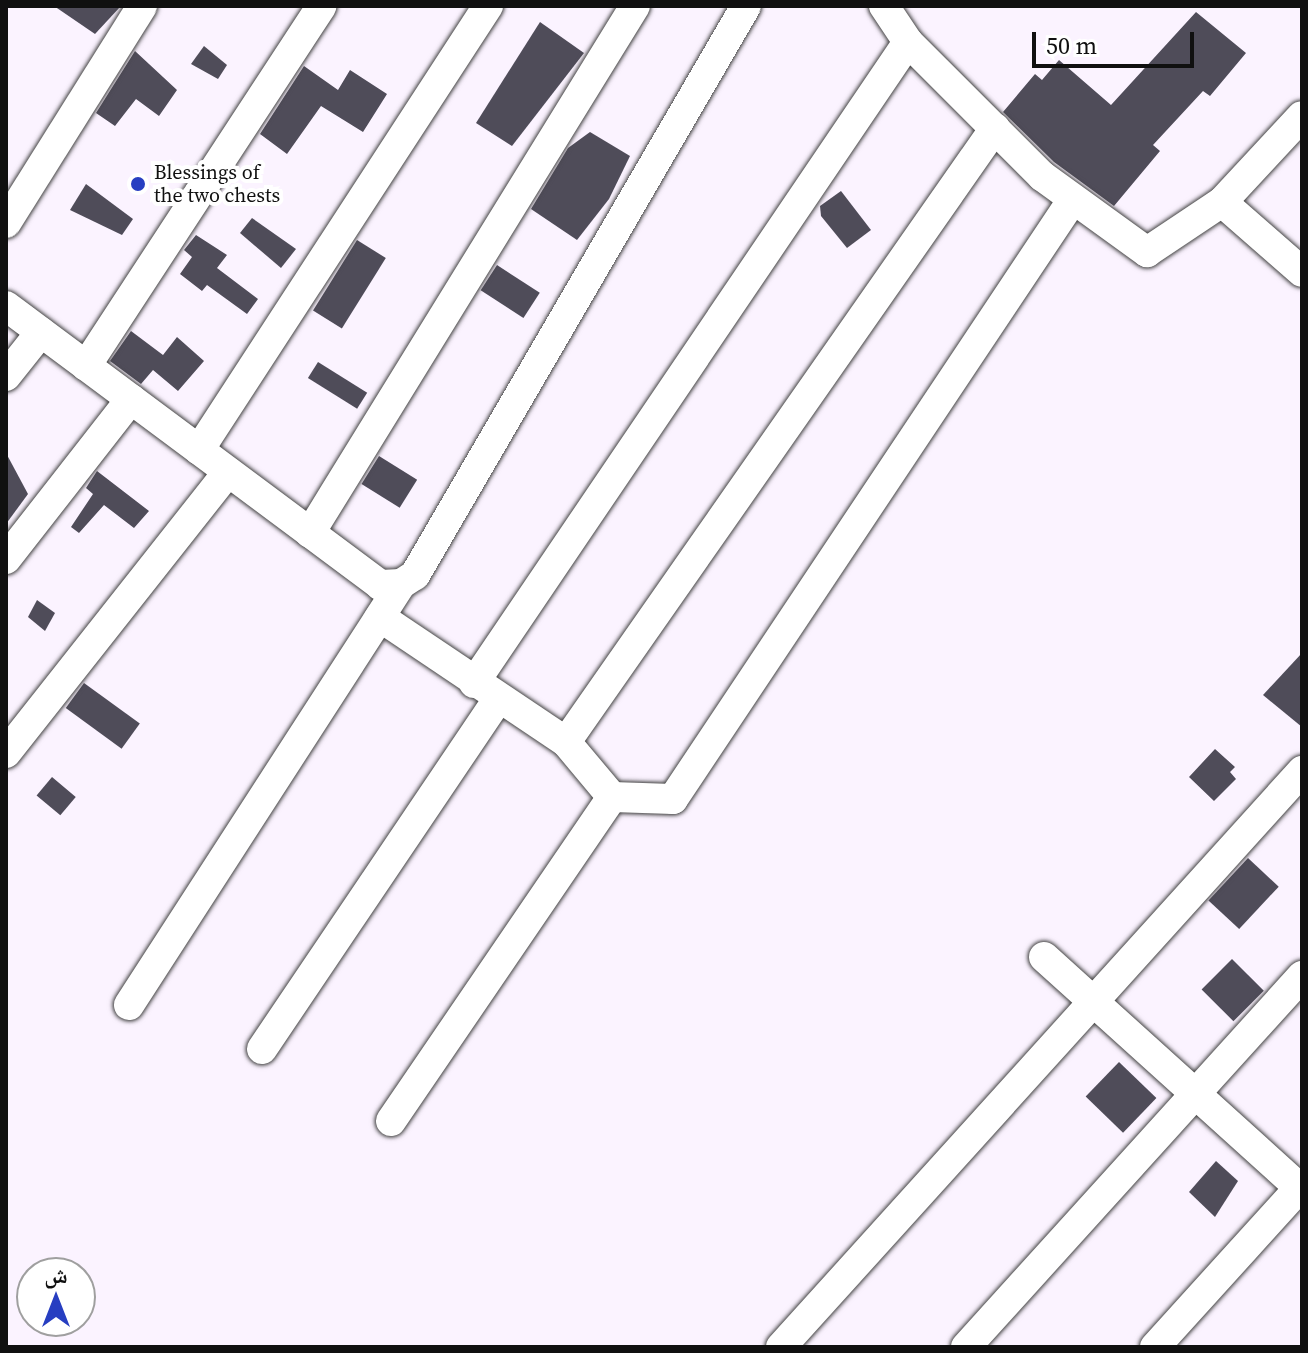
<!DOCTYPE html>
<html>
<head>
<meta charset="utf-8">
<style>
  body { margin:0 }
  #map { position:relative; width:1308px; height:1353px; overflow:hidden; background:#fbf3ff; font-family:"Source Serif 4","Noto Naskh Arabic",serif }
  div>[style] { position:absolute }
  .building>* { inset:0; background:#4f4c59; transform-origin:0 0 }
  .roads { filter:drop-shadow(0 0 2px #434343) drop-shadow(0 0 2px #434343) }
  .minor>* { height:30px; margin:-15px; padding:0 15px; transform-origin:15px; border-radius:15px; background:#fff }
  .dots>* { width:22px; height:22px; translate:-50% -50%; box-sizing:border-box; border:4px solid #fff; border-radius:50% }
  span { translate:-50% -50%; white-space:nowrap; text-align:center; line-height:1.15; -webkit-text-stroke:8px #fff; paint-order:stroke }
  .poi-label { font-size:20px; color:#101010 }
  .left { translate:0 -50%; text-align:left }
  .frame { position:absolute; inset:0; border:8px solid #101010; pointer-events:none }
  .north { position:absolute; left:16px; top:1257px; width:80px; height:80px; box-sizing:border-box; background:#fff; border:2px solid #9f9f9f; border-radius:50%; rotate:0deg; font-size:22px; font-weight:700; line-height:32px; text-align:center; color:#101010 }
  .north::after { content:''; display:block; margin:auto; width:28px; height:36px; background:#273ec1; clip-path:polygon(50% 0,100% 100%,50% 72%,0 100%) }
  .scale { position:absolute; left:1032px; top:32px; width:162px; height:36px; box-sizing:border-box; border:4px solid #101010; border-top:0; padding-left:10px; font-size:24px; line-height:28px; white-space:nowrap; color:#101010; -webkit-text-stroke:6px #fff; paint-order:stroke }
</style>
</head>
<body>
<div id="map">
  <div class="building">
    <div style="clip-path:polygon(54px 6px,121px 6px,95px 34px)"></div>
    <div style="clip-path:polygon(1196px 12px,1246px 53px,1210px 96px,1203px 91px,1153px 145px,1160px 151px,1114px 206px,1054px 162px,1003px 112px,1035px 74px,1042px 80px,1059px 60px,1111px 105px)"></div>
    <div style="clip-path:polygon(540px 22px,584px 53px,512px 146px,476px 123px)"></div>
    <div style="clip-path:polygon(204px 46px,227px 65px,218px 79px,191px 64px)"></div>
    <div style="clip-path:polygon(135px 51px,177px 90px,159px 116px,136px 99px,115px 126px,96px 113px)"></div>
    <div style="clip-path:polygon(304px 66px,338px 90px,350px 70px,387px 94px,363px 132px,321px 106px,287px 154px,260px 134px)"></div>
    <div style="clip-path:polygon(590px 132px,630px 156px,609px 199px,577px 240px,531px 209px,568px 148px)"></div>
    <div style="clip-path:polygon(86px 184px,133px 219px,122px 235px,70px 210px)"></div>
    <div style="clip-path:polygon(841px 191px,871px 230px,847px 248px,821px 216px,820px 206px)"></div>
    <div style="clip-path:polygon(252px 218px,296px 249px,281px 268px,240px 233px)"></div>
    <div style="clip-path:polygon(196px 235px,227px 255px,217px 268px,258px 299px,247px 314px,207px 285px,202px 291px,180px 274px,192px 257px,184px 250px)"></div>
    <div style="left:357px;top:240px;width:34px;height:83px;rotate:32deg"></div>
    <div style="left:497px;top:265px;width:51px;height:30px;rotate:33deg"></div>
    <div style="clip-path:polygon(131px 331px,163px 355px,177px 337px,204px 361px,178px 391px,153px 370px,141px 384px,110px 361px)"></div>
    <div style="left:318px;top:362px;width:58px;height:19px;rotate:32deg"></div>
    <div style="clip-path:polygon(6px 453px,28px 494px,6px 524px)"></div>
    <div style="left:379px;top:456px;width:45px;height:33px;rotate:32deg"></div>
    <div style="clip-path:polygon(97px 471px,149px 511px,134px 528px,104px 505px,79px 533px,71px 527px,93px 494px,86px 488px)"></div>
    <div style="clip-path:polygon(37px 600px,55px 613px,45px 631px,28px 617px)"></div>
    <div style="clip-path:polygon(1302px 653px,1302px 727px,1263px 695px)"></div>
    <div style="left:84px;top:683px;width:69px;height:31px;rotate:36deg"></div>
    <div style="clip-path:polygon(1215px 749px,1235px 767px,1230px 772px,1236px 779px,1214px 801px,1189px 777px)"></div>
    <div style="left:52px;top:777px;width:31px;height:24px;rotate:40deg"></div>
    <div style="left:1248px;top:858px;width:42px;height:58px;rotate:43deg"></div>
    <div style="left:1232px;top:959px;width:45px;height:43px;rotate:45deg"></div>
    <div style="left:1119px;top:1062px;width:52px;height:48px;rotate:44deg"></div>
    <div style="clip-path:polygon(1216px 1161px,1238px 1181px,1215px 1217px,1189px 1192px)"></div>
  </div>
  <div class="roads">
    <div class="minor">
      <div style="left:884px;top:6px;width:43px;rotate:56.3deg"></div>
      <div style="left:908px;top:42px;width:190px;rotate:45deg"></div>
      <div style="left:1042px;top:176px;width:130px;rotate:35.9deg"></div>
      <div style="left:1147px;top:252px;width:90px;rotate:-33.7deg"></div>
      <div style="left:1222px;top:202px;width:117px;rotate:-47.1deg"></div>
      <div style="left:1222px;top:202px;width:106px;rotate:41.2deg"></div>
      <div style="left:6px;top:223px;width:256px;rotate:-57.9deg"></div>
      <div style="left:6px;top:306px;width:467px;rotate:36.7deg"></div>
      <div style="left:380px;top:585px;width:21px;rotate:-3deg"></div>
      <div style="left:86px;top:366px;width:430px;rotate:-56.8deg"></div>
      <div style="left:6px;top:376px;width:56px;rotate:-51.5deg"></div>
      <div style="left:199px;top:450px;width:530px;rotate:-56.94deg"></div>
      <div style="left:310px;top:533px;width:619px;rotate:-58.34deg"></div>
      <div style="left:6px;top:559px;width:203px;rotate:-52deg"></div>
      <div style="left:380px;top:617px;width:224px;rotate:33.9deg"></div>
      <div style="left:566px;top:742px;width:72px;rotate:50.1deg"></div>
      <div style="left:612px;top:797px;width:61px;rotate:1.9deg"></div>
      <div style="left:673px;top:799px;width:721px;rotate:-56.31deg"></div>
      <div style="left:474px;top:683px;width:774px;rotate:-55.9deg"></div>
      <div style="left:566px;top:742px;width:749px;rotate:-55.06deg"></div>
      <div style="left:6px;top:753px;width:358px;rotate:-51.7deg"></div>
      <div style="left:1044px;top:957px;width:348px;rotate:42.1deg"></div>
      <div style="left:129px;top:1005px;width:501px;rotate:-57.13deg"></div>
      <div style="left:401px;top:584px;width:17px;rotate:-33deg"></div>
      <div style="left:415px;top:575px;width:658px;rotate:-59.81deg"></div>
      <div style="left:262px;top:1049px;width:422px;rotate:-56deg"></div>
      <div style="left:391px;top:1121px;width:392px;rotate:-55.7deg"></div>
      <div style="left:781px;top:1347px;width:777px;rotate:-47.87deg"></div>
      <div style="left:966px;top:1347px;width:501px;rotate:-47.83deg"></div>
      <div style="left:1155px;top:1347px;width:219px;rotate:-47.8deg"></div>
    </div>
  </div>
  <div class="dots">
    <div style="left:138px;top:184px;background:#273ec1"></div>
  </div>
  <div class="poi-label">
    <span class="left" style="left:154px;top:184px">Blessings of<br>the two chests</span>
  </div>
  <div class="frame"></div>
  <div class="north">ش</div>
  <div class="scale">50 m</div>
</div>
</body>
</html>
